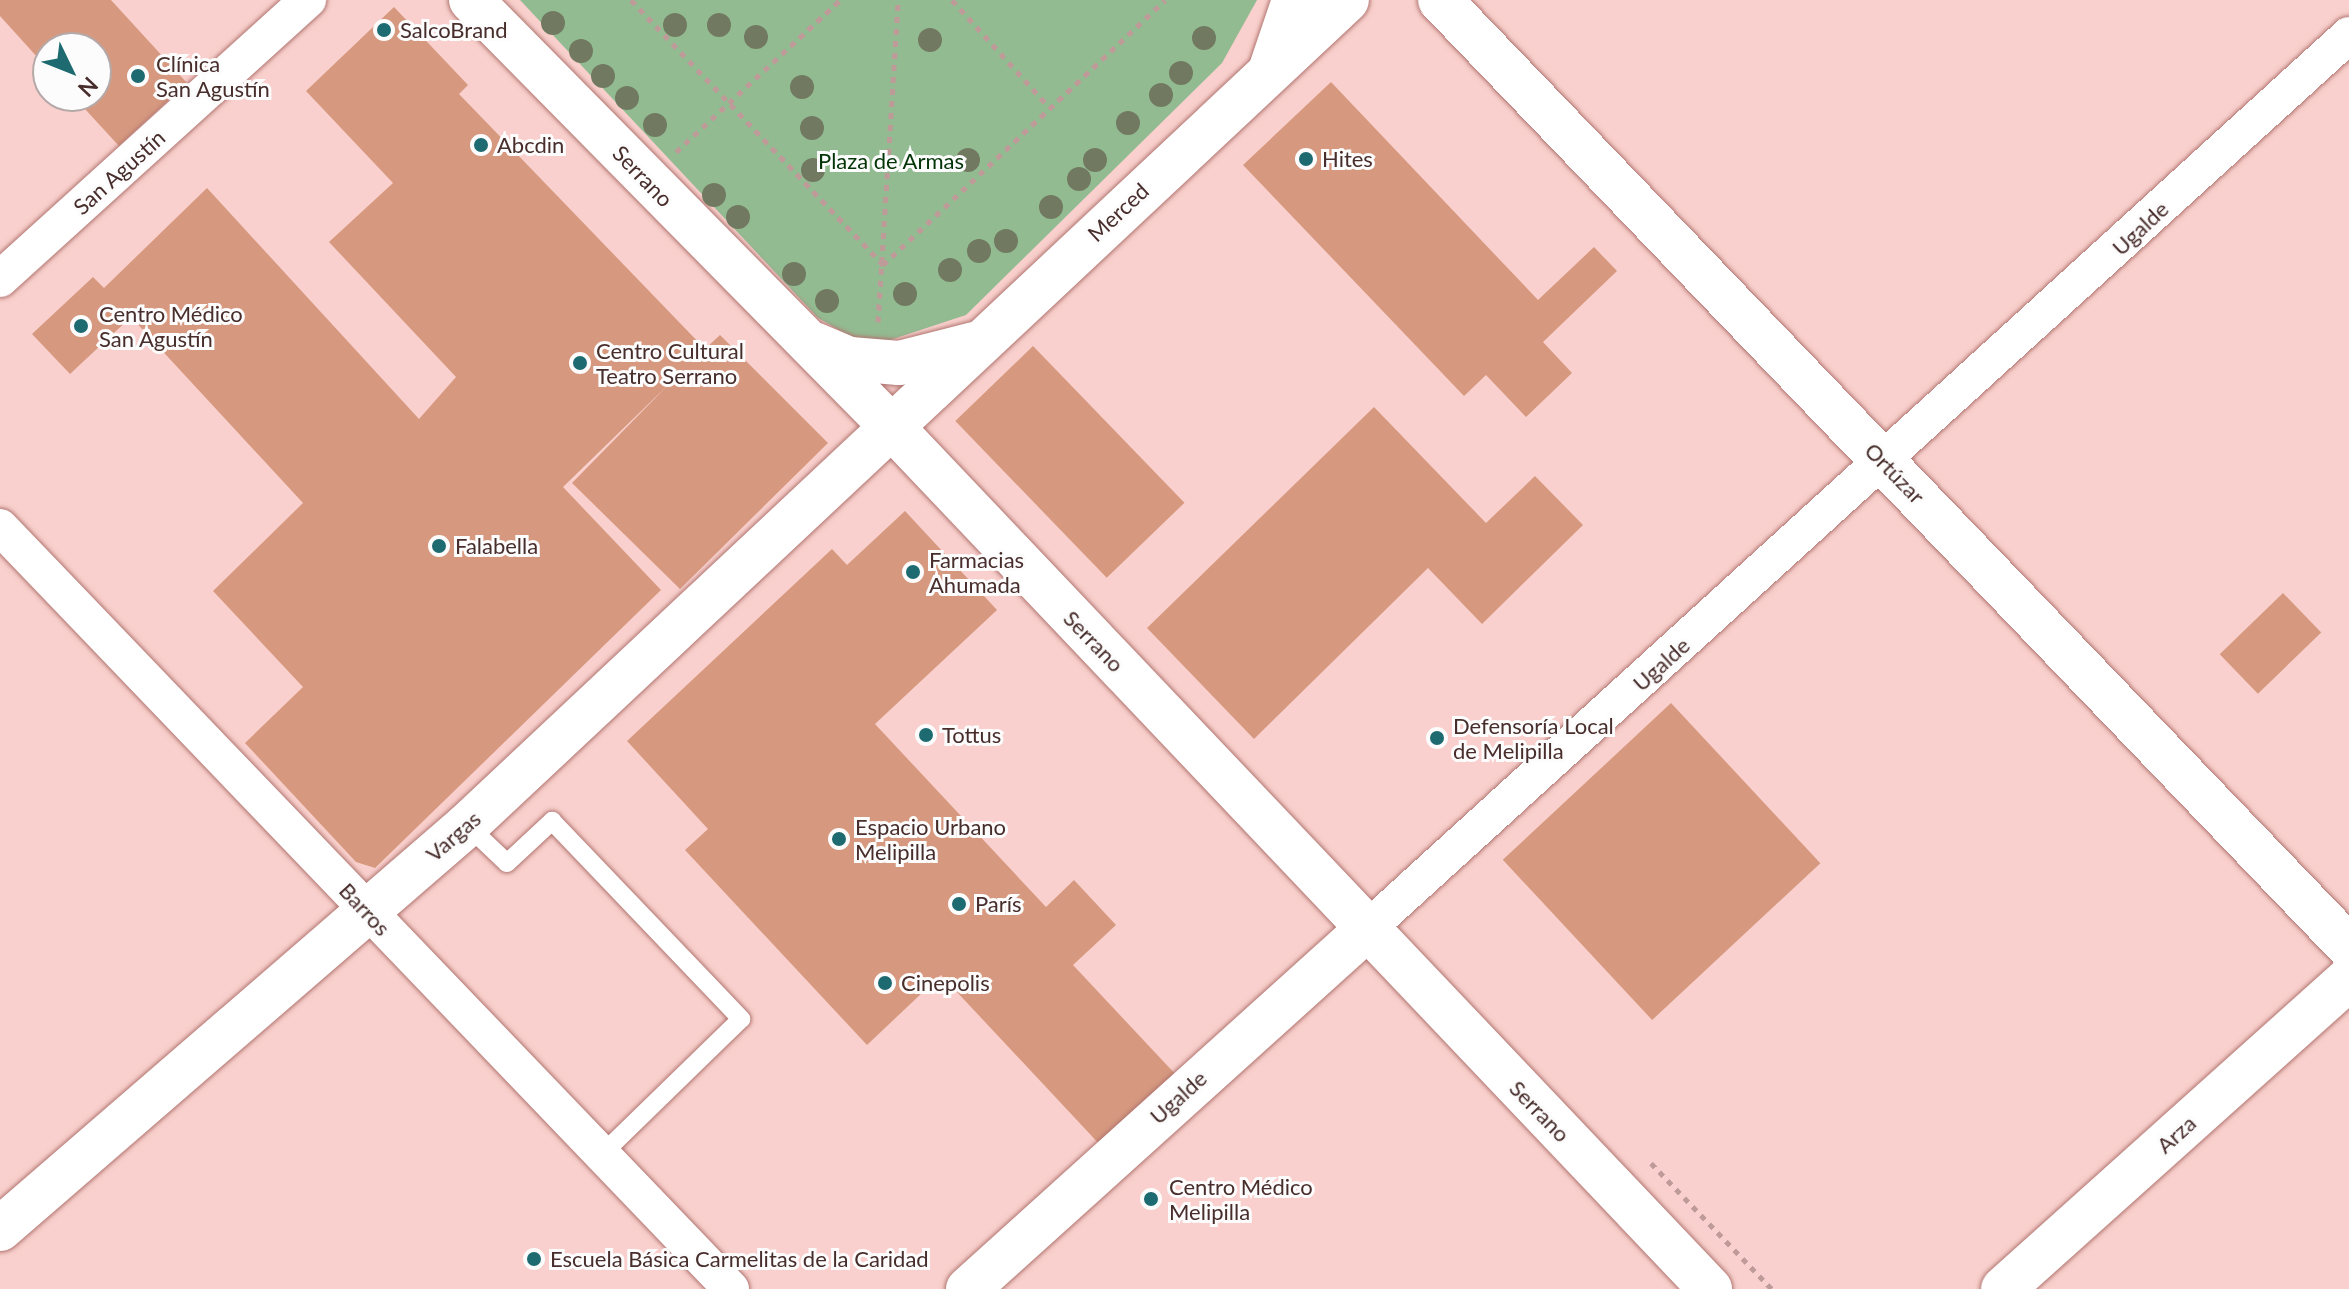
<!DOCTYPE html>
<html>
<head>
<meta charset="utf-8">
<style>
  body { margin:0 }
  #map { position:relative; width:2349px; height:1289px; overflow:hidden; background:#f9d0cd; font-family:Lato,sans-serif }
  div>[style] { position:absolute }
  .green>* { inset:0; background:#93bb92 }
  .building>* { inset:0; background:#d6997f; transform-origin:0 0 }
  .path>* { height:5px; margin-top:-2.5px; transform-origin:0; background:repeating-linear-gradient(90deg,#be9a98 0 6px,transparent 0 12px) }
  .roads { filter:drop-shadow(0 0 2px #b17570) drop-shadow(0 0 2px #b17570) }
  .service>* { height:18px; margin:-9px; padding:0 9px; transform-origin:9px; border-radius:9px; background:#fff }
  .minor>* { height:36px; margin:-18px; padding:0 18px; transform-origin:18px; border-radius:18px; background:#fff }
  .tertiary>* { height:44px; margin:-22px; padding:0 22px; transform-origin:22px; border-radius:22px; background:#fff }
  .secondary>* { height:44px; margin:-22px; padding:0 22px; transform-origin:22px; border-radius:22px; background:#fff }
  .primary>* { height:44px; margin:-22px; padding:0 22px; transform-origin:22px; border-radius:22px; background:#fff }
  .trees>* { width:24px; height:24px; margin:-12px; border-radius:50%; background:#717a60 }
  .dots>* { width:22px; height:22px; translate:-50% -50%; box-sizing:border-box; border:4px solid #fcfcfc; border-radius:50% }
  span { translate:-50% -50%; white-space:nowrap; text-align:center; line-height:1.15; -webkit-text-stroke:6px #fcfcfc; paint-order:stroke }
  .poi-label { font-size:22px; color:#472d2b }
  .left { translate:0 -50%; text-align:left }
  .park-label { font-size:22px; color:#023407 }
  .street-label { font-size:22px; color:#472d2b }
  .north { position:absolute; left:32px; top:32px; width:80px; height:80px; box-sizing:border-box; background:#fcfcfc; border:2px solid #b4a9a8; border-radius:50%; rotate:133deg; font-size:22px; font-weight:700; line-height:32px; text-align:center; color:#472d2b }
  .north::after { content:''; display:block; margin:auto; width:28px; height:36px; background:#1e6a71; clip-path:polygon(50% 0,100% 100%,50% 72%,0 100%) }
</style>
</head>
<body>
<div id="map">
  <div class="green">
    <div style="clip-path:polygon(520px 0,1257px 0,1222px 63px,966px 315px,869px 347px,818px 318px)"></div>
  </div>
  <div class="building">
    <div style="clip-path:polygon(0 0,111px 0,187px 83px,119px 146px,73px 96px,96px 96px,96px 48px,48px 48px,48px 69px,0 16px)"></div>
    <div style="clip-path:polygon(394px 7px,468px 85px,459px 94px,705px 349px,720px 335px,828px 443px,680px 589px,572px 483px,668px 385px,563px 487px,661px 590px,375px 868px,356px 862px,245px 743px,303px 687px,213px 591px,303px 503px,131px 317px,70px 374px,32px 334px,93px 277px,104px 288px,207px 188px,419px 419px,456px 377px,329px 242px,393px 183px,306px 91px)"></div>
    <div style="clip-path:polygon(1331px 82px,1538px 300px,1594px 247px,1617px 271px,1543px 342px,1572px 373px,1526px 417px,1486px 375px,1464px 396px,1243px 165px)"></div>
    <div style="left:1033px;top:346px;width:218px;height:108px;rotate:46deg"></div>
    <div style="clip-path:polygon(1374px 407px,1486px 523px,1535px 476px,1583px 525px,1482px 624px,1428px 568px,1254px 739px,1147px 628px)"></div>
    <div style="clip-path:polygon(905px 511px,997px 610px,875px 724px,1046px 907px,1074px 880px,1116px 925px,1073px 965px,1178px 1077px,1102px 1147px,941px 975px,867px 1045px,685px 850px,708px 829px,627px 741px,832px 549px,847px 565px)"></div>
    <div style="left:2283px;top:593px;width:55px;height:88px;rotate:46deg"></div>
    <div style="left:1671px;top:703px;width:219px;height:230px;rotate:47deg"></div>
  </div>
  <div class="path">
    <div style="left:631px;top:0;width:366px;rotate:46.4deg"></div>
    <div style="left:883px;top:265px;width:387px;rotate:-43.2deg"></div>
    <div style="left:952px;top:0;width:144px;rotate:47.8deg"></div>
    <div style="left:676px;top:152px;width:224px;rotate:-42.8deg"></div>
    <div style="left:878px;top:322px;width:323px;rotate:-86.4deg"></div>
    <div style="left:1651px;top:1163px;width:175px;rotate:46.2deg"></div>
  </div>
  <div class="roads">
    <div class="service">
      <div style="left:467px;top:825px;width:55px;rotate:43.5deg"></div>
      <div style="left:507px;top:863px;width:62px;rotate:-43deg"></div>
      <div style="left:552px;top:821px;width:274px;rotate:46.3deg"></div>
      <div style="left:741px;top:1019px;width:195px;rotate:135.8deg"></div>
    </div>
    <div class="minor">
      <div style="left:0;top:279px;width:416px;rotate:-42.2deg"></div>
      <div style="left:0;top:527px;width:1056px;rotate:46.19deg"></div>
      <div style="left:1367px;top:929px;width:1328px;rotate:-42.31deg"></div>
    </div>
    <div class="tertiary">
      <div style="left:2003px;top:1289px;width:465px;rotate:-41.9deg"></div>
    </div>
    <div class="secondary">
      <div style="left:0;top:1229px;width:617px;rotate:-40.86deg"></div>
      <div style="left:467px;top:825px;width:1206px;rotate:-43.15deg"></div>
      <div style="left:968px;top:1289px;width:537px;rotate:-42.06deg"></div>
    </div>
    <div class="primary">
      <div style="left:471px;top:0;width:594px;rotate:45.41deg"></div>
      <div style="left:888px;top:423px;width:1194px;rotate:46.49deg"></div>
      <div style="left:1440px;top:0;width:1313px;rotate:46.17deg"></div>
      <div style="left:1270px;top:71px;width:75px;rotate:-71.3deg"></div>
      <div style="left:814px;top:344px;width:39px;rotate:23deg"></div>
      <div style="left:850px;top:359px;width:49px;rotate:4.7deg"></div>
      <div style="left:899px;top:363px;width:77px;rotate:-14.2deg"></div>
    </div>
  </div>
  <div class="trees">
    <div style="left:553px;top:23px"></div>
    <div style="left:675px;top:25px"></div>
    <div style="left:719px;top:25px"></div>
    <div style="left:756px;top:37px"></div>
    <div style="left:1204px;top:38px"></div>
    <div style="left:930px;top:40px"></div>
    <div style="left:581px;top:51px"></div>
    <div style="left:1181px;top:73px"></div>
    <div style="left:603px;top:76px"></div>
    <div style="left:802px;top:87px"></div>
    <div style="left:1161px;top:95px"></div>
    <div style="left:627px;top:98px"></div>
    <div style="left:1128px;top:123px"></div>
    <div style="left:655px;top:125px"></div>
    <div style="left:812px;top:128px"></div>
    <div style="left:968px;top:160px"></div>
    <div style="left:1095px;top:160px"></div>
    <div style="left:813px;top:170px"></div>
    <div style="left:1079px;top:179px"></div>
    <div style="left:714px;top:195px"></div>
    <div style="left:1051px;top:207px"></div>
    <div style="left:738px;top:217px"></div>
    <div style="left:1006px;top:241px"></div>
    <div style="left:979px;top:251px"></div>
    <div style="left:950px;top:270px"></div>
    <div style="left:794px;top:274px"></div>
    <div style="left:905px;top:294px"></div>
    <div style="left:827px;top:301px"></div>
  </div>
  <div class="dots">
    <div style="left:384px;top:30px;background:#1e6a71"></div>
    <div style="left:138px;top:76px;background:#1e6a71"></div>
    <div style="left:481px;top:145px;background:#1e6a71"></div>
    <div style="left:1306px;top:159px;background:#1e6a71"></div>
    <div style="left:81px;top:326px;background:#1e6a71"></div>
    <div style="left:580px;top:363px;background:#1e6a71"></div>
    <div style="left:439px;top:546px;background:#1e6a71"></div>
    <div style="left:913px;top:572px;background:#1e6a71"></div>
    <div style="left:926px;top:735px;background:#1e6a71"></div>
    <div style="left:1437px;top:738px;background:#1e6a71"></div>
    <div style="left:839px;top:839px;background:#1e6a71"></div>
    <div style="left:959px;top:904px;background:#1e6a71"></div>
    <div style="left:885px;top:983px;background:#1e6a71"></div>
    <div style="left:1151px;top:1199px;background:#1e6a71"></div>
    <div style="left:534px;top:1259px;background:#1e6a71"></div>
  </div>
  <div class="poi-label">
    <span class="left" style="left:400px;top:30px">SalcoBrand</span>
    <span class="left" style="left:156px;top:76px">Clínica<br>San Agustín</span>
    <span class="left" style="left:497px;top:145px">Abcdin</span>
    <span class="left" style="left:1322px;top:159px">Hites</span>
    <span class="left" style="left:99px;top:326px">Centro Médico<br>San Agustín</span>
    <span class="left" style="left:596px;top:363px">Centro Cultural<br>Teatro Serrano</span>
    <span class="left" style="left:455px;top:546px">Falabella</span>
    <span class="left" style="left:929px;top:572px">Farmacias<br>Ahumada</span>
    <span class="left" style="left:1453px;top:738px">Defensoría Local<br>de Melipilla</span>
    <span class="left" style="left:942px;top:735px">Tottus</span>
    <span class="left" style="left:855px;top:839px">Espacio Urbano<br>Melipilla</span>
    <span class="left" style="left:975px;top:904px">París</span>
    <span class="left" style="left:901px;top:983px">Cinepolis</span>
    <span class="left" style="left:1169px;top:1199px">Centro Médico<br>Melipilla</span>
    <span class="left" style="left:550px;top:1259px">Escuela Básica Carmelitas de la Caridad</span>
  </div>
  <div class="park-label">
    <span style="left:891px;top:161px">Plaza de Armas</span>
  </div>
  <div class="street-label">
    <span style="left:119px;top:172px;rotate:-42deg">San Agustín</span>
    <span style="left:643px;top:176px;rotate:46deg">Serrano</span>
    <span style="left:1118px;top:212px;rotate:-43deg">Merced</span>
    <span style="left:2140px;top:228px;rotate:-43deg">Ugalde</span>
    <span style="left:1895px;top:473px;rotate:46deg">Ortúzar</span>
    <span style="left:1094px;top:641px;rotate:46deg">Serrano</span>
    <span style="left:1661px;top:664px;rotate:-42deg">Ugalde</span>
    <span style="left:453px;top:836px;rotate:-41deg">Vargas</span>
    <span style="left:365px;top:909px;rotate:47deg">Barros</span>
    <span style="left:1178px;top:1097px;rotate:-42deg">Ugalde</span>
    <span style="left:1540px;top:1111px;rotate:46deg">Serrano</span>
    <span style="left:2176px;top:1134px;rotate:-42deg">Arza</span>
  </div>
  <div class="north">N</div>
</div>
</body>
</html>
